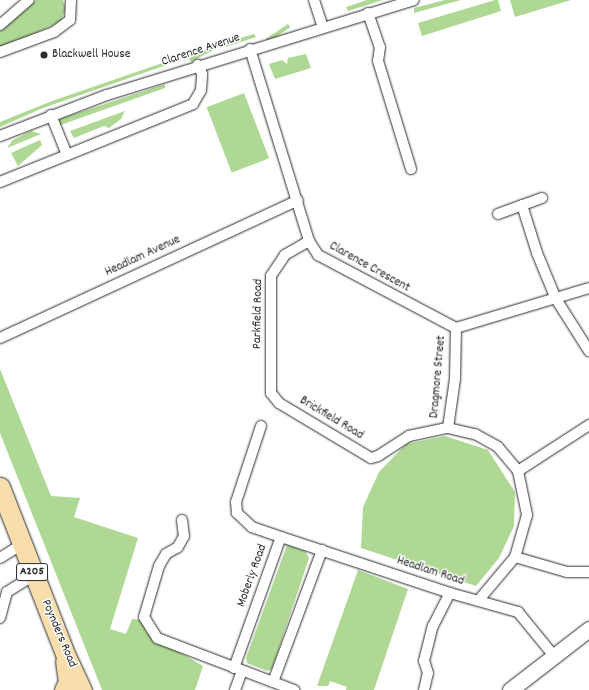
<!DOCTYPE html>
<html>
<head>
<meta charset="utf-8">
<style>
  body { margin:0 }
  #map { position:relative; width:589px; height:690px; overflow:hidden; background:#fff; font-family:Dekko,sans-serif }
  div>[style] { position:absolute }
  .green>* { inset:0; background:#afd894; transform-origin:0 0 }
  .roads { filter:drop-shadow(0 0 1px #2b2b2b) drop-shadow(0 0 1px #2b2b2b) }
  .street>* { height:10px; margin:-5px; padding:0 5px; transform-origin:5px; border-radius:5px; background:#fff }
  .secondary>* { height:15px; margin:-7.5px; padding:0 7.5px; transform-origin:7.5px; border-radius:7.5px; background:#fff }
  .highway>* { height:19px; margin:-9.5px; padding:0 9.5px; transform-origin:9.5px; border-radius:9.5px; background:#f8deab }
  .dots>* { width:11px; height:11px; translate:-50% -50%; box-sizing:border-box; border:2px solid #fff; border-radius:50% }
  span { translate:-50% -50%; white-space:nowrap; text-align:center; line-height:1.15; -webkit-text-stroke:3px #fff; paint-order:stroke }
  .shield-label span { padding:1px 3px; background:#fff; border:1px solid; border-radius:3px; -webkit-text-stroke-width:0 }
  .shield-label { font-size:12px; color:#2b2b2b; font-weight:700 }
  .street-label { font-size:13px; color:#2b2b2b }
  .poi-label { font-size:13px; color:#2b2b2b }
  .left { translate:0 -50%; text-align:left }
</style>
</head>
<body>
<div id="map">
  <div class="green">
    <div style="clip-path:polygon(36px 0,63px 0,66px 9px,60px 22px,0 49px,0 30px)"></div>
    <div style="clip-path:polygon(367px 0,383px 0,348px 11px,346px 7px)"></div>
    <div style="clip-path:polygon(445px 0,461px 0,414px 13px,414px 8px)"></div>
    <div style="clip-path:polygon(495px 0,498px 0,501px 11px,422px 36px,418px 23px)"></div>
    <div style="clip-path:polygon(510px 0,571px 0,515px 17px)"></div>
    <div style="left:288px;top:24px;width:4px;height:27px;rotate:56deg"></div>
    <div style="clip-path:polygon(254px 34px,256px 37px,226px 47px,223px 43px)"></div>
    <div style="left:215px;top:45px;width:4px;height:29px;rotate:63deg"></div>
    <div style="clip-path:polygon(306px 54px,311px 68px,275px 79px,269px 64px,282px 60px,287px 64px,288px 58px)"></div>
    <div style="clip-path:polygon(180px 57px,181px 60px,43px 108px,0 127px,0 122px,52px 101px)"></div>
    <div style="clip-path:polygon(165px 84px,165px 88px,55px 127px,60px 119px)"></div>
    <div style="left:244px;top:93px;width:70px;height:40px;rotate:69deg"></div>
    <div style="clip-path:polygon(125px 111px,121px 119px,109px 128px,104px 126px,74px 138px,70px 131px)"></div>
    <div style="clip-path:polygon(31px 131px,41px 134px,7px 148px,13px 140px)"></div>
    <div style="clip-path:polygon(40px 140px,42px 145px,18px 166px,11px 153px)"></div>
    <div style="clip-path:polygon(0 369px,51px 496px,80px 498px,74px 517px,138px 538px,110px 629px,126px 634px,132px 619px,144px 620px,146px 632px,203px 666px,195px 690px,102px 690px,0 433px)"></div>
    <div style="clip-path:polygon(445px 436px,488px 450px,515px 492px,514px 526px,499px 558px,476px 586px,361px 548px,363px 507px,379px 472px,406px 444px)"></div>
    <div style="clip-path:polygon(287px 545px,305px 551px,309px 558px,272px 669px,267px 671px,247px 663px,246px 658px)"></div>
    <div style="clip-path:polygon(358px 570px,408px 589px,374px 690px,346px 690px,347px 687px,330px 681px,328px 686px,317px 686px)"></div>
  </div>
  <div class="roads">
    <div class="street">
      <div style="left:314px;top:0;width:28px;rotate:72deg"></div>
      <div style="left:368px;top:13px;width:36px;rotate:71deg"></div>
      <div style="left:380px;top:47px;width:14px;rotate:98deg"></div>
      <div style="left:378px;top:61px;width:113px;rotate:73deg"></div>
      <div style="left:0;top:25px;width:38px;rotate:-41deg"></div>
      <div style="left:250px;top:49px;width:201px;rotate:72.9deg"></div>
      <div style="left:309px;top:241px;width:17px;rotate:57deg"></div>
      <div style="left:318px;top:255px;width:156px;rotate:27.9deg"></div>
      <div style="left:456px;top:328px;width:139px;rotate:-16.7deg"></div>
      <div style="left:0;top:52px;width:58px;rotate:-20.3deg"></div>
      <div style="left:54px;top:32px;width:20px;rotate:-37deg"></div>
      <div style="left:70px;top:20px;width:20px;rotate:-87deg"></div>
      <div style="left:51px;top:115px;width:43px;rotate:68.2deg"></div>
      <div style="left:67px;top:155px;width:136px;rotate:-22deg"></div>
      <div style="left:193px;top:104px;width:16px;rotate:-60deg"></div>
      <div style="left:201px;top:90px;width:16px;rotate:-86deg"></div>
      <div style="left:202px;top:74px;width:10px;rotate:-114deg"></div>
      <div style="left:0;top:136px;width:115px;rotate:-21deg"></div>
      <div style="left:107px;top:95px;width:321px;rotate:-17.2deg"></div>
      <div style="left:0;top:182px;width:72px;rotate:-21.9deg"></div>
      <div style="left:522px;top:205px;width:50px;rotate:72.6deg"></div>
      <div style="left:537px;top:253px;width:50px;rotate:67.6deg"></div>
      <div style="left:556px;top:299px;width:62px;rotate:57.6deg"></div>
      <div style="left:498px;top:214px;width:47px;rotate:-20deg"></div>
      <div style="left:309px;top:241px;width:28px;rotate:150deg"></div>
      <div style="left:285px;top:255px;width:25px;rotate:124deg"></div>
      <div style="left:271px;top:276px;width:117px;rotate:90deg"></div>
      <div style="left:271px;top:393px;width:13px;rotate:51deg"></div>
      <div style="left:279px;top:403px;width:107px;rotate:30.9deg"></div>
      <div style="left:371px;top:458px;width:7px;rotate:-16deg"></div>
      <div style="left:378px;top:456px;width:37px;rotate:-33deg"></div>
      <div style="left:409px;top:436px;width:40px;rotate:-12deg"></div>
      <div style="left:448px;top:428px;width:28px;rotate:13deg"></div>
      <div style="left:475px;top:434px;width:26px;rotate:29deg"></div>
      <div style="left:498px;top:447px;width:31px;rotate:50deg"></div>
      <div style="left:518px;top:471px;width:45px;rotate:78.4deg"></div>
      <div style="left:527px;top:515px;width:44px;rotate:105.9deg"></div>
      <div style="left:515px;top:557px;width:57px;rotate:130.1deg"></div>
      <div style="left:0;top:338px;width:328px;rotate:-24.8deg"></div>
      <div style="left:448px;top:428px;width:49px;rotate:-81.9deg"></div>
      <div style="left:455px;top:379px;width:51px;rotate:-88.9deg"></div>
      <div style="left:518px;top:471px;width:85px;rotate:-32.9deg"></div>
      <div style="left:182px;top:520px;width:16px;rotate:83deg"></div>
      <div style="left:184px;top:536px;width:13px;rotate:119deg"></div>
      <div style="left:178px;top:547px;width:14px;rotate:150deg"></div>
      <div style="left:166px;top:554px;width:14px;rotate:120deg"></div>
      <div style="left:159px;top:566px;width:53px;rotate:106.4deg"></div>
      <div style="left:144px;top:617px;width:25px;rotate:58deg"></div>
      <div style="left:157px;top:638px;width:147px;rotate:20.8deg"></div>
      <div style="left:281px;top:537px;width:178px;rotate:18.3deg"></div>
      <div style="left:450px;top:593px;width:71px;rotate:15.6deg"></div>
      <div style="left:518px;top:612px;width:57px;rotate:50.7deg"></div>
      <div style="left:515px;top:557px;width:54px;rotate:16.1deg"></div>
      <div style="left:567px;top:572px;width:22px"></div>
      <div style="left:0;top:558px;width:26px;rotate:-32deg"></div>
      <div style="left:0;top:618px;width:27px;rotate:-75deg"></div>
      <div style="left:7px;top:592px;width:32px;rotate:-32deg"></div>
      <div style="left:234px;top:668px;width:139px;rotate:-70.3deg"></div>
      <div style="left:281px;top:537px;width:31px;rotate:-161deg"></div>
      <div style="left:252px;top:527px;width:21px;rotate:-137deg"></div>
      <div style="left:237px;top:513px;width:11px;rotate:-95deg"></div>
      <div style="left:236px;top:502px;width:80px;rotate:-71.8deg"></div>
      <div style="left:273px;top:682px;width:141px;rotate:-69.6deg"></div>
      <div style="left:235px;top:690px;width:20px;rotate:-70deg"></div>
      <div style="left:424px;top:690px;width:17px;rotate:-77deg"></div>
      <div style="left:428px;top:673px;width:13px;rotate:-108deg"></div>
      <div style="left:424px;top:661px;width:36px;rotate:-76deg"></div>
      <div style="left:433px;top:626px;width:37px;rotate:-63deg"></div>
    </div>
    <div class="secondary">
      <div style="left:510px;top:690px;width:100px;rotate:-37.7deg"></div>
    </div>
    <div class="highway">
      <div style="left:0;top:487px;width:181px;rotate:68.7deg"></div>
      <div style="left:66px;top:656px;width:38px;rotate:65deg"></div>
      <div style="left:64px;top:690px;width:9px;rotate:-63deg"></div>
      <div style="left:68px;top:682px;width:21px;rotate:-98deg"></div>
    </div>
  </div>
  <div class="dots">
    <div style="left:44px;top:55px;background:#2b2b2b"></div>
  </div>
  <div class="shield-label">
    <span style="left:32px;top:572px">A205</span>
  </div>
  <div class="street-label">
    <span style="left:201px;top:51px;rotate:-18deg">Clarence Avenue</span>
    <span style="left:143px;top:257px;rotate:-25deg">Headlam Avenue</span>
    <span style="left:369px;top:268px;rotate:29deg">Clarence Crescent</span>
    <span style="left:259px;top:314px;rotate:-89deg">Parkfield Road</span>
    <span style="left:439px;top:377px;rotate:-85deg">Dragmore Street</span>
    <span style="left:331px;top:419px;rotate:31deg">Brickfield Road</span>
    <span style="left:430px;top:572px;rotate:18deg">Headlam Road</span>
    <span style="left:253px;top:576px;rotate:-70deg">Moberly Road</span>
    <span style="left:58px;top:634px;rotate:67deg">Poynders Road</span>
  </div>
  <div class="poi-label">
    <span class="left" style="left:52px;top:55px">Blackwell House</span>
  </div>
</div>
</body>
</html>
